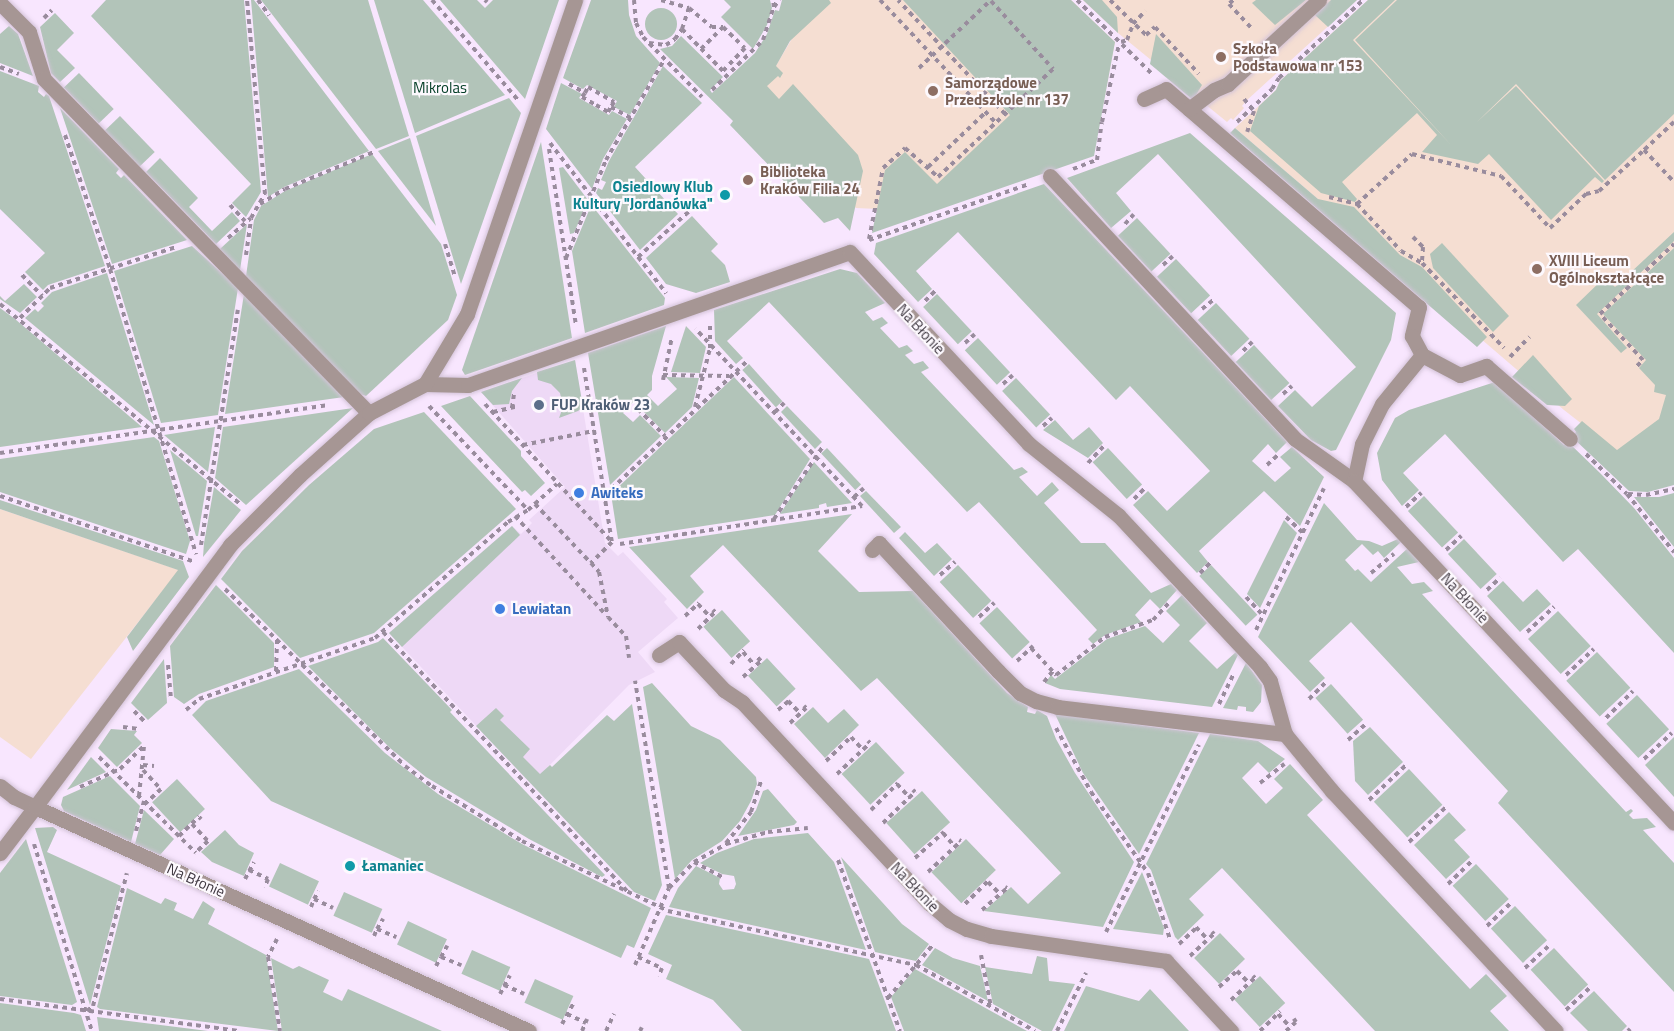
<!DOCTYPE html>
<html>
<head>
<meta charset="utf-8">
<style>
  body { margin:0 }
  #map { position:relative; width:1674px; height:1031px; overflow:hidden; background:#f8e6fe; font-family:"Titillium Web",sans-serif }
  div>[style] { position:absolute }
  .built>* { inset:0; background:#eed9f6 }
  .education>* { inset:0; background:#f5ded2 }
  .green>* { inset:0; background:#b2c4b9; transform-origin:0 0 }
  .round { border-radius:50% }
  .path>* { height:4px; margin-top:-2px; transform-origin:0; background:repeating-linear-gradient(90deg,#998c9d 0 4.5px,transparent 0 9px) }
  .roads { filter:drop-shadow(0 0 2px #d3c3d8) drop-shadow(0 0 2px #d3c3d8) }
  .minor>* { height:15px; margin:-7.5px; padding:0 7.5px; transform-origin:7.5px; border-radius:7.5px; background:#a69694 }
  .dots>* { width:16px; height:16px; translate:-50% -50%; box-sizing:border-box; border:3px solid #fdf9fe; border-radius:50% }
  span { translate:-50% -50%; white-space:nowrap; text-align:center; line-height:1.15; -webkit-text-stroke:4.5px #fdf9fe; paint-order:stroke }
  .education-label { font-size:15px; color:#785e54; font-weight:700 }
  .left { translate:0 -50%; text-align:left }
  .park-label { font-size:15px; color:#013c24 }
  .culture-label { font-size:15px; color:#0d838f; font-weight:700 }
  .right { translate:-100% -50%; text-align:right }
  .street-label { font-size:15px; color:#3d363f }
  .service-label { font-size:15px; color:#4e5e75; font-weight:700 }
  .shop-label { font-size:15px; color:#366cbe; font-weight:700 }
</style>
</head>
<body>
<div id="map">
  <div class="built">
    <div style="clip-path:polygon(575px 360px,605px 543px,618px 556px,623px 552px,667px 599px,664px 602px,678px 618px,638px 652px,655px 672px,629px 685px,531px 784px,389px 633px,512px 526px,521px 534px,532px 523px,529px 520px,565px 487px,481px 392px)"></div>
  </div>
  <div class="education">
    <div style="clip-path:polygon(815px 0,1071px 0,1115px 42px,1097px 136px,877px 209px,856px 208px,746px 116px)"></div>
    <div style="clip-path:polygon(1083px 0,1357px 0,1246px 101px,1242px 106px,1244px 108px,1233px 120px,1231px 118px,1227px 122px,1118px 33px)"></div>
    <div style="clip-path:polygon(1368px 0,1635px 0,1674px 42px,1674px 414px,1650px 477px,1564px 410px,1235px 128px,1276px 90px,1280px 81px)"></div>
    <div style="clip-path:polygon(0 509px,179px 570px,31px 759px,0 737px)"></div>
  </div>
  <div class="green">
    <div style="clip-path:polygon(106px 0,244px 0,261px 192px,246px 217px,232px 203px,251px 184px,91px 16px)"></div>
    <div style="clip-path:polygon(251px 0,254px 0,369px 151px,284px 187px,268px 197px)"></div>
    <div style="clip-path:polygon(261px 0,368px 0,409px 136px,376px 149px)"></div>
    <div style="clip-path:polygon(374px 0,423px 0,505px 95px,415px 133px)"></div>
    <div style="clip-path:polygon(440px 0,477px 0,485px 8px,493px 0,559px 0,525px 99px)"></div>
    <div style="clip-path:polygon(591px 0,628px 0,629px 15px,636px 36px,660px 63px,630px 115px,614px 107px,617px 101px,587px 85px,583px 89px,563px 78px)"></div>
    <div style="clip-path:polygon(724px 0,770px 0,772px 8px,767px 25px,753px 49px,721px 17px,731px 7px)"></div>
    <div style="clip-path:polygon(782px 0,829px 0,831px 3px,790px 41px,776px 66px,783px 73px,780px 78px,778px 76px,767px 86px,779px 99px,793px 84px,858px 155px,863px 171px,850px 231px,838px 218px,824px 223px,730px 125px,733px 121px,660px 49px,672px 46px,681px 36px,723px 77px,710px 90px,712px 93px,755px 53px,767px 34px,775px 10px,779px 11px)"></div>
    <div style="clip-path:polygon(903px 0,1071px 0,1115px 42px,1094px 156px,872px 233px,885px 170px,905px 152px,937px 184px,1010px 115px)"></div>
    <div style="clip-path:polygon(1083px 0,1102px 0,1117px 17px,1118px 33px)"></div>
    <div style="clip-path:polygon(1256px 0,1306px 0,1275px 25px,1252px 3px)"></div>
    <div style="clip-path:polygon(1331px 0,1357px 0,1328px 27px,1315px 15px)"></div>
    <div style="clip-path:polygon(1368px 0,1395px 0,1353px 40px,1452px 146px,1355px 40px,1397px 0,1674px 0,1674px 114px,1605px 180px,1516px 84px,1477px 122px,1516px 86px,1604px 181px,1602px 183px,1595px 177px,1551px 220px,1489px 154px,1478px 164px,1422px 152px,1437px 135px,1417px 113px,1342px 182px,1357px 199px,1355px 202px,1321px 193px,1250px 131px,1259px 106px,1276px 90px,1280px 81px)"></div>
    <div class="round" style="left:645px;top:8px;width:32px;height:32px"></div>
    <div style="clip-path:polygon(55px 13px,74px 33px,57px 50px,75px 68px,60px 82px,51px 73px,40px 27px)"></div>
    <div style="clip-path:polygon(9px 26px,18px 34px,33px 76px,0 63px,0 34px)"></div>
    <div style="clip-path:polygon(1156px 34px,1202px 85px,1193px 100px,1150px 64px)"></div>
    <div style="clip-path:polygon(663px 66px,702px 103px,635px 167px,678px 214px,640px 250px,596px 193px,598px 188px,602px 190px,606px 182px,601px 180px,609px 161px)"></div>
    <div style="clip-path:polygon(0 71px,39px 86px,38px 92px,44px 97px,46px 94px,49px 96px,105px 266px,48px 285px,43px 290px,25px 272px,45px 253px,0 209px)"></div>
    <div style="left:79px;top:73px;width:50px;height:21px;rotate:46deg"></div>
    <div style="clip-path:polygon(561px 83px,582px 94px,579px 98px,609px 115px,612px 111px,627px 119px,603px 159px,592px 189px,546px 129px)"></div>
    <div style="clip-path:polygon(509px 98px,521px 113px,461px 284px,416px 136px)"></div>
    <div style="clip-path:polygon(60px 108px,119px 169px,116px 173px,121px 178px,124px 175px,187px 240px,112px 264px)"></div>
    <div style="left:120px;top:116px;width:50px;height:21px;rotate:46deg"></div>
    <div style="clip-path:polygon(1235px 128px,1318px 199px,1354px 207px,1400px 255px,1422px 267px,1487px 337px,1477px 347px,1230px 133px)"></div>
    <div style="clip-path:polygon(1190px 133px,1396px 313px,1391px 340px,1336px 450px,1331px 451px,1311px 440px,1278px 406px,1295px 390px,1312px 407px,1356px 367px,1158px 154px,1116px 193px,1131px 211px,1111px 228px,1067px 178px)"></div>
    <div style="clip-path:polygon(410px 138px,436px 226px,378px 151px)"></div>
    <div style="clip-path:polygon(541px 142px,572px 338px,465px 375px,462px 370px)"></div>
    <div style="clip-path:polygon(372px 154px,441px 244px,457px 295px,448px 320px,366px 396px,360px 394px,246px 276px,254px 220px,261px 206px,285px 191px)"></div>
    <div style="clip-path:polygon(160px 158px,198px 198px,189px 207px,212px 231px,232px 212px,240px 221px,216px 244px,146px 172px)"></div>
    <div style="clip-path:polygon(563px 167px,588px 200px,574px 233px,570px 234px,559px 168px)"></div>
    <div style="clip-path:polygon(1044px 184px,1287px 442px,1276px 453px,1268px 444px,1252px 461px,1275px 482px,1291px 468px,1280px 457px,1292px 447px,1324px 477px,1300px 526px,1264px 491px,1199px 551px,1208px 562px,1197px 573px,1133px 505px,1148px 491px,1167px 511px,1210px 471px,1130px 386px,1116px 400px,958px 232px,916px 271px,932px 289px,918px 302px,874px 254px,876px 243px)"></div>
    <div style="clip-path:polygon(590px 208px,594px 208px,665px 298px,664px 305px,585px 333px,572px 251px)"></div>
    <div style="clip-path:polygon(692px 216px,718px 244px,711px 251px,725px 265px,730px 282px,696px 293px,666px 284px,646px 258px)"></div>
    <div style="left:1137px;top:218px;width:49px;height:26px;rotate:47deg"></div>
    <div style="clip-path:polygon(247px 224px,240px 270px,220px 249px)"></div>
    <div style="clip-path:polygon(1674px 232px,1674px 241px,1597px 314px,1627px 348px,1621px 353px,1576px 305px,1605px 277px,1615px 287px)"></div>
    <div style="clip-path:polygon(1442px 243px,1509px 316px,1493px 332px,1433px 268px,1430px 254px)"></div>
    <div style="clip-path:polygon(192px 246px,238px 288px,218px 415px,161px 423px,114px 271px)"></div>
    <div style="clip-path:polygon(1674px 248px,1674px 485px,1648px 492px,1629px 491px,1572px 437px,1576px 432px,1574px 429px,1582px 421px,1617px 450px,1659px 419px,1666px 395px,1654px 392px,1655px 385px,1639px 368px,1646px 360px,1603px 314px)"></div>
    <div style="left:1176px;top:259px;width:50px;height:26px;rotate:47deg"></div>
    <div style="clip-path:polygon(840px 269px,857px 273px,885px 303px,865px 312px,873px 321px,882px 317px,888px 323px,880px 328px,899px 348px,907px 345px,913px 351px,905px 355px,914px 364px,923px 361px,929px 368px,921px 372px,1014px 470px,1022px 467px,1028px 472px,1019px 477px,1037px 496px,1052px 482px,1059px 490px,1044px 503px,1081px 543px,1105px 543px,1151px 593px,1171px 584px,1177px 590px,1160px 609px,1150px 599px,1135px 615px,1141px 622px,1105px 635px,1093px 644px,1088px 639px,1097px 630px,979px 502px,967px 512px,769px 302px,727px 341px,743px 358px,736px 364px,715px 341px,714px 310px)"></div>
    <div style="clip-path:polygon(107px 273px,154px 425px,25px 318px,35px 309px,38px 312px,44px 306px,41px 303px,52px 292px)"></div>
    <div style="clip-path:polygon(24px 284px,37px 297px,20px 313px,0 299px,0 296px,5px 301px)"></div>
    <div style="clip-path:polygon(244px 294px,344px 397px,225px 414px)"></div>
    <div style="left:937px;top:294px;width:51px;height:19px;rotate:47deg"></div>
    <div style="left:1216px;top:303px;width:49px;height:25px;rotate:47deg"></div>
    <div style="clip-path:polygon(0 308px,15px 319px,142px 427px,0 447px)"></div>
    <div style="clip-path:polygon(666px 326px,652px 376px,652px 390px,647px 395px,658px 406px,677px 389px,666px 377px,699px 378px,692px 407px,665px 433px,644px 412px,647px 409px,636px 399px,623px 413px,633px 422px,640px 415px,661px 436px,610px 485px,588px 353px)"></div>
    <div style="clip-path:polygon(686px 326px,706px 347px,700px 373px,671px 372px)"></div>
    <div style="left:978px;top:338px;width:47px;height:18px;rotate:47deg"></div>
    <div style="left:1254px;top:345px;width:52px;height:25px;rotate:47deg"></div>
    <div style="clip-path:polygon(1533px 355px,1572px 399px,1565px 406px,1547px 405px,1512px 377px)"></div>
    <div style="clip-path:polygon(575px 360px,583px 407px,578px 411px,559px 418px,563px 407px,560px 393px,551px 384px,538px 380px,537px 372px)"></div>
    <div style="left:749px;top:364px;width:50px;height:9px;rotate:48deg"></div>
    <div style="clip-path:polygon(734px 377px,810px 459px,775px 515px,618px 539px,611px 494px)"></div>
    <div style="clip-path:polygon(522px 378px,512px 391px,509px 404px,493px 405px,481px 392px)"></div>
    <div style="left:1016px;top:378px;width:50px;height:19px;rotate:47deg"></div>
    <div style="clip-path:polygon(1495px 382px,1564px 445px,1568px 442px,1601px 474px,1634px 508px,1674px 558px,1674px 653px,1578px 549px,1563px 562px,1445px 434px,1403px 473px,1419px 490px,1402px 506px,1382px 480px,1377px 453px,1395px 418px,1409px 410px)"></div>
    <div style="clip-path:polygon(470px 396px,521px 451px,521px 456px,545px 483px,531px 496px,525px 490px,522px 492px,441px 406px)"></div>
    <div style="clip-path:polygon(787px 406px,822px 442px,815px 449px,781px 412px)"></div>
    <div style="clip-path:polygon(353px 408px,246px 505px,215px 478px,223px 427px)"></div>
    <div style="clip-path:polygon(424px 412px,516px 509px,374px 633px,300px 658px,221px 579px,242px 551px,309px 485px,374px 429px)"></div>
    <div style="clip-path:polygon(1055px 420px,1073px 440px,1089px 427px,1103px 443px,1088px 458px,1043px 430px)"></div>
    <div style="clip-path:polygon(215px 427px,208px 472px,164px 435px)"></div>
    <div style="clip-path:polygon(154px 437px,159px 441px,190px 541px,186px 554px,0 492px,0 459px)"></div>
    <div style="left:827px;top:448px;width:50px;height:8px;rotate:47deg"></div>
    <div style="left:1108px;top:448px;width:50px;height:21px;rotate:47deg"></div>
    <div style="clip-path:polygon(170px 450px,207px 481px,198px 536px,196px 536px)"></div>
    <div style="clip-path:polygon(814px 462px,852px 503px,827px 507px,826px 503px,819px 505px,819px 508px,780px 514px)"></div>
    <div style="clip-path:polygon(214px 487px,241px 510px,203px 557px,204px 543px)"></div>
    <div style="clip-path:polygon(866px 491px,901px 527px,894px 533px,860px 496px)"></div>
    <div style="clip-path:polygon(1674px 493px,1674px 547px,1634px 497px,1659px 497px)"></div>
    <div style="left:1424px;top:496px;width:50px;height:22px;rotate:47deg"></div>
    <div style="clip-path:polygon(0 500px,183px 561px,189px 577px,133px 651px,127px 637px,178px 570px,0 509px)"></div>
    <div style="clip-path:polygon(1324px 503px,1357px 540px,1369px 541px,1382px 546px,1398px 539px,1401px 542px,1384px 558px,1378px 551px,1373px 555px,1362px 544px,1345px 560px,1355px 571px,1358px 569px,1371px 582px,1408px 548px,1419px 562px,1397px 567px,1412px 584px,1424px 582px,1433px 591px,1422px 594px,1626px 812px,1631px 809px,1633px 811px,1629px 815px,1633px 819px,1647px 818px,1656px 827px,1643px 830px,1674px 863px,1674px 992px,1498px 803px,1508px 791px,1351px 622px,1309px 661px,1325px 678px,1310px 692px,1258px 637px)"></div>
    <div style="clip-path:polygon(852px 514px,818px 551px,859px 592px,913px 591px,1007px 693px,1028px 707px,1027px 712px,1035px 714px,1037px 710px,1047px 716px,1056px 739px,1075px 773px,1134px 862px,1103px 927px,984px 911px,1011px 887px,1028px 904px,1061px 873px,877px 678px,861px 691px,723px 545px,690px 576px,704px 592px,687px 609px,629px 547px)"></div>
    <div style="clip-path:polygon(1284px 520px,1297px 533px,1260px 608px,1247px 594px)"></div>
    <div style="clip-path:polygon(512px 526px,520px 535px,402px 647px,389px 633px)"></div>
    <div style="clip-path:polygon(905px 532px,925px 553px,937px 543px,952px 559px,934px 576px,899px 538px)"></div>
    <div style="left:1464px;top:539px;width:48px;height:22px;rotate:47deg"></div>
    <div style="left:958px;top:565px;width:49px;height:25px;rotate:47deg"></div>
    <div style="left:1211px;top:565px;width:68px;height:16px;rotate:47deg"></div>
    <div style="clip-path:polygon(1503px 581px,1523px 602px,1537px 589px,1551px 604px,1520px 632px,1487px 596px)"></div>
    <div style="clip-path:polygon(216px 585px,274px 643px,274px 667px,199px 694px,184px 704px,174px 697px,170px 646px)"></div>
    <div style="clip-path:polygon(1182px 595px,1207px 623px,1189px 641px,1217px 669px,1236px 652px,1238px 655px,1212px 707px,1060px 689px,1045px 683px,1051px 675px,1055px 679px,1107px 639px,1145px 626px,1163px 643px,1180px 625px,1166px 611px)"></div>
    <div style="left:997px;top:607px;width:48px;height:24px;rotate:47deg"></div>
    <div style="left:722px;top:610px;width:42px;height:25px;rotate:48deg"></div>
    <div style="left:1558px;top:611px;width:48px;height:41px;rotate:47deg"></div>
    <div style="clip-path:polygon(383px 638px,452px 710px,450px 712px,605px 875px,602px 877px,529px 839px,426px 777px,390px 748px,308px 666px,378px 642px)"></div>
    <div style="left:1597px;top:652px;width:49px;height:42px;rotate:47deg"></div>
    <div style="left:767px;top:658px;width:42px;height:26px;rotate:47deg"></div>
    <div style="clip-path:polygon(164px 659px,167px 703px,148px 720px,131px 703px)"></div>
    <div style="clip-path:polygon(1246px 663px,1262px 685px,1261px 702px,1253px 712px,1246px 711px,1246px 707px,1238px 706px,1237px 710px,1223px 708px)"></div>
    <div style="clip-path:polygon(299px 669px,385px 753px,438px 794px,522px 844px,651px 908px,634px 948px,627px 945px,621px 958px,271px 801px,192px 715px,206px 701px)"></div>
    <div style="clip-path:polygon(652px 683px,691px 726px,720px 740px,756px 777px,757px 784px,751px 801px,740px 821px,722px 841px,692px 860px,675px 879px,643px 687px)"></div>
    <div style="left:1331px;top:684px;width:48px;height:21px;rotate:48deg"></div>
    <div style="left:1637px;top:695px;width:47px;height:42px;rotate:47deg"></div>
    <div style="clip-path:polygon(632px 704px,662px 885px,655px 901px,634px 892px,476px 726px,496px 708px,504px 716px,500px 720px,530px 749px,523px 757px,540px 774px,550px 765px,552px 767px,607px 715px,614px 721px)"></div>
    <div style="clip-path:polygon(813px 707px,828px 723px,844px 709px,859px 725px,825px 758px,794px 724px)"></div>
    <div style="clip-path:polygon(1055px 714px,1199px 733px,1139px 854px,1083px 773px)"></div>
    <div style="clip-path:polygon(1370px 727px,1403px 762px,1368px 795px,1355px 781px,1353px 741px)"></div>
    <div style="clip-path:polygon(111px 729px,137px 731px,134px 735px,142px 743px,117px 767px,98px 748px)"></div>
    <div style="clip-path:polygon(1210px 734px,1258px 741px,1285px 759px,1269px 773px,1258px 762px,1242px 778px,1266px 804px,1283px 788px,1274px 779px,1290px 764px,1323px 800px,1307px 815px,1470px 989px,1486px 974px,1507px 996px,1490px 1011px,1509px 1031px,1375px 1031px,1222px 868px,1189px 899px,1204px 915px,1178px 940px,1175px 937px,1151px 870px,1146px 864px)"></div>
    <div style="clip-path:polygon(1674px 737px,1674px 797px,1645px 765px)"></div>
    <div style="left:876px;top:742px;width:42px;height:47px;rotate:47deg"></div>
    <div style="clip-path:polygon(91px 757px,106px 772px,67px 790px)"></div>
    <div style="left:1409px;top:769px;width:49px;height:48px;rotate:47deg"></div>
    <div style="clip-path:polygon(110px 776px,140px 806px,131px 842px,64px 811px,61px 805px,63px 797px)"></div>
    <div style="left:177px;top:779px;width:41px;height:34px;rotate:47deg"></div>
    <div style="clip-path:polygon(768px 789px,797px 822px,794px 825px,738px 836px,756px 810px,763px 791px)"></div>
    <div style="left:922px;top:791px;width:42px;height:48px;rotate:48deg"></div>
    <div style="clip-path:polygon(144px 810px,174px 839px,160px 855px,135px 844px)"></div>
    <div style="clip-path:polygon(1449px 812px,1466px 830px,1454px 840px,1470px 857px,1446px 879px,1414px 845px)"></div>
    <div style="clip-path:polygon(53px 827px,57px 830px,47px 852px,121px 886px,90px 1005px,35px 828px)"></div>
    <div style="clip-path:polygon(225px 830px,239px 845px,254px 853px,244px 876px,212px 862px,201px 852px)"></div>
    <div style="clip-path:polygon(808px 833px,834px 862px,866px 950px,669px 907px,678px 888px,696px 866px,720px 878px,719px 884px,723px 890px,734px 889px,736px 884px,734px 876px,722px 874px,700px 863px,717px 853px,754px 839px)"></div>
    <div style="clip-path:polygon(26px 839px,77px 1002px,72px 1005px,0 996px,0 873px)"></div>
    <div style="left:966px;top:839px;width:43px;height:48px;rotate:46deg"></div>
    <div style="clip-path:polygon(841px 857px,902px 924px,929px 944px,916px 961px,875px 952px)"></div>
    <div style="left:280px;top:863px;width:43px;height:26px;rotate:25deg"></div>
    <div style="left:1476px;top:864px;width:48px;height:32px;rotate:47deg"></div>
    <div style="clip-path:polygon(1142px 872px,1164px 928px,1163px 935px,1113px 929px)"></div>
    <div style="clip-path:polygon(127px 888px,161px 904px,165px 898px,177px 903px,174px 910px,193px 919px,203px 901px,215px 909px,208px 924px,266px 955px,278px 1031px,100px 1009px,97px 1007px)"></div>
    <div style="left:344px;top:892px;width:42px;height:26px;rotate:24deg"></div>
    <div style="left:1515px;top:906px;width:47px;height:33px;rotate:47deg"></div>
    <div style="clip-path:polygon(666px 915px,869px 959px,896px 1031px,742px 1031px,713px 1000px,666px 979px,672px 965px,648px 954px)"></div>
    <div style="left:408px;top:921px;width:43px;height:26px;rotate:25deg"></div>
    <div style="left:1220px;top:933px;width:36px;height:36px;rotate:46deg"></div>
    <div style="clip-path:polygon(935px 948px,953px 958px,980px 966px,988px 1001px,922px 965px)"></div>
    <div style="left:1554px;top:948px;width:50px;height:32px;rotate:47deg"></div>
    <div style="left:472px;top:950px;width:42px;height:26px;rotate:24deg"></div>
    <div style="clip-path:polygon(1037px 956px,1047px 958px,1049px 981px,1075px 984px,1052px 1031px,1042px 1031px,993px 1004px,985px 967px,1032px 974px)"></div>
    <div style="clip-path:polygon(271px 958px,293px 969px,299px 966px,329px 980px,323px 992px,342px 1001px,348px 989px,442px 1031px,282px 1031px)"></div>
    <div style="clip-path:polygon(915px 969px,1027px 1031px,904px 1031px,891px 997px)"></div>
    <div style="left:1260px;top:976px;width:37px;height:35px;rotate:47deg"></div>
    <div style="left:535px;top:979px;width:42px;height:26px;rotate:24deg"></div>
    <div style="clip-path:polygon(1086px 986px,1139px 1001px,1150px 989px,1189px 1031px,1064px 1031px)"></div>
    <div style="clip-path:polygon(1594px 991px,1627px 1026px,1622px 1031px,1588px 1031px,1570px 1013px)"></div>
    <div style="clip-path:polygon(0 1003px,74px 1013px,81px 1015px,86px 1031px,0 1031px)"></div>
    <div style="clip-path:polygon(97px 1017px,208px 1031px,99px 1031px)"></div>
  </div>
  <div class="path">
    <div style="left:258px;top:0;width:19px;rotate:54deg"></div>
    <div style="left:432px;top:0;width:132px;rotate:49.3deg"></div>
    <div style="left:485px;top:0;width:3px;rotate:45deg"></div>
    <div style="left:634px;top:0;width:23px;rotate:85deg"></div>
    <div style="left:636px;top:23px;width:16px;rotate:63deg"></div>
    <div style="left:643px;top:37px;width:84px;rotate:45.5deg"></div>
    <div style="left:661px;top:0;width:29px;rotate:16deg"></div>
    <div style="left:689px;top:8px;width:30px;rotate:40deg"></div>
    <div style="left:712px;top:27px;width:11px"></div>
    <div style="left:723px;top:27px;width:30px;rotate:44deg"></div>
    <div style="left:745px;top:48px;width:32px;rotate:134deg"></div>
    <div style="left:723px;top:71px;width:59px;rotate:-134.3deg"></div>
    <div style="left:880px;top:0;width:169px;rotate:46.7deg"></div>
    <div style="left:1077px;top:0;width:104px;rotate:44.6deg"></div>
    <div style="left:1110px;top:0;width:50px;rotate:44.2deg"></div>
    <div style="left:1146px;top:35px;width:12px;rotate:-42deg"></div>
    <div style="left:1155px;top:27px;width:64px;rotate:46.9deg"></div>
    <div style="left:1233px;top:0;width:6px;rotate:135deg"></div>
    <div style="left:1229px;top:4px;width:35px;rotate:47deg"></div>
    <div style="left:991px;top:1px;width:92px;rotate:47.6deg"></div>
    <div style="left:1053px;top:69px;width:66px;rotate:136.8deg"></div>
    <div style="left:774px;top:7px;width:9px;rotate:-54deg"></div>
    <div style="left:44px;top:18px;width:11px;rotate:-45deg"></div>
    <div style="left:1121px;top:42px;width:6px;rotate:-18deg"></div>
    <div style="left:1127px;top:40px;width:17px;rotate:-69deg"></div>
    <div style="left:1133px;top:24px;width:18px;rotate:-47deg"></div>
    <div style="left:649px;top:43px;width:17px;rotate:7deg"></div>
    <div style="left:666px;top:45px;width:11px;rotate:-34deg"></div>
    <div style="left:675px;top:39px;width:12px;rotate:-55deg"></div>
    <div style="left:682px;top:29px;width:22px;rotate:-72deg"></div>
    <div style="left:701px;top:49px;width:31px;rotate:-45deg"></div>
    <div style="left:0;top:67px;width:20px;rotate:20deg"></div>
    <div style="left:919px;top:68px;width:99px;rotate:-43.4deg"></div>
    <div style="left:569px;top:84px;width:18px;rotate:29deg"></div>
    <div style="left:585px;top:93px;width:5px;rotate:127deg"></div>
    <div style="left:582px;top:97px;width:16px;rotate:30deg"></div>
    <div style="left:596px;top:105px;width:14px;rotate:30deg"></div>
    <div style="left:608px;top:112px;width:6px;rotate:-59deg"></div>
    <div style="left:611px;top:107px;width:23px;rotate:29deg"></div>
    <div style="left:712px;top:90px;width:71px;rotate:-44.4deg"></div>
    <div style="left:763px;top:40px;width:35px;rotate:-72deg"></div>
    <div style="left:774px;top:7px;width:7px;rotate:-98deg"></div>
    <div style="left:585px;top:93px;width:7px;rotate:-63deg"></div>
    <div style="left:588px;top:87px;width:30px;rotate:30deg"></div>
    <div style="left:614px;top:102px;width:6px;rotate:121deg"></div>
    <div style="left:1244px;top:99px;width:16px;rotate:50deg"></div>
    <div style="left:1254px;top:111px;width:22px;rotate:108deg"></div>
    <div style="left:1237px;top:122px;width:48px;rotate:-43.3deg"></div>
    <div style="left:1272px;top:89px;width:13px;rotate:-58deg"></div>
    <div style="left:1279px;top:78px;width:115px;rotate:-42.9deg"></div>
    <div style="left:1674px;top:122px;width:41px;rotate:137deg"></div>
    <div style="left:1644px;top:150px;width:44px;rotate:46.8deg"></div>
    <div style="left:65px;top:135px;width:141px;rotate:71.4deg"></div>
    <div style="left:110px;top:269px;width:298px;rotate:73.2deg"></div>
    <div style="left:550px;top:143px;width:190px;rotate:52.3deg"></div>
    <div style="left:549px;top:149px;width:178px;rotate:81.3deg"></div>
    <div style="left:928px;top:167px;width:80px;rotate:-43.5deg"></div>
    <div style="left:1073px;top:169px;width:26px;rotate:-21deg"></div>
    <div style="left:1097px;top:160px;width:38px;rotate:-83deg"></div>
    <div style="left:1102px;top:122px;width:80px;rotate:-77.7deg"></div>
    <div style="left:1329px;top:197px;width:29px;rotate:14deg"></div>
    <div style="left:1357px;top:204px;width:64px;rotate:46.9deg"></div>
    <div style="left:1401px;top:251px;width:24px;rotate:30deg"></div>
    <div style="left:1422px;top:263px;width:118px;rotate:46deg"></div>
    <div style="left:260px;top:204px;width:29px;rotate:-31deg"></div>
    <div style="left:285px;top:189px;width:96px;rotate:-22.6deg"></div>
    <div style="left:1357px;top:204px;width:74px;rotate:-42.3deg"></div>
    <div style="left:1412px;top:154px;width:92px;rotate:13.9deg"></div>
    <div style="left:1501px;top:176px;width:71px;rotate:46.7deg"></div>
    <div style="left:1550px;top:228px;width:50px;rotate:-43.4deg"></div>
    <div style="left:1586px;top:194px;width:13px;rotate:-13deg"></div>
    <div style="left:1599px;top:191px;width:61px;rotate:-42.3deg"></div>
    <div style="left:230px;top:205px;width:22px;rotate:47deg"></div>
    <div style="left:1125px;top:224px;width:13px;rotate:-48deg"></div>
    <div style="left:1413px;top:237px;width:14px;rotate:45deg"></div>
    <div style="left:1423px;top:247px;width:16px;rotate:94deg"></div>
    <div style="left:228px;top:238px;width:30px;rotate:-41deg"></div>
    <div style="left:251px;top:218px;width:28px;rotate:-60deg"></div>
    <div style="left:265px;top:194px;width:195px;rotate:-95.3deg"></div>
    <div style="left:869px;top:239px;width:72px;rotate:-78.8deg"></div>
    <div style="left:883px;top:168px;width:30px;rotate:-42deg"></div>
    <div style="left:905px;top:148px;width:44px;rotate:41.3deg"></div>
    <div style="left:938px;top:177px;width:92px;rotate:-43.2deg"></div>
    <div style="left:1005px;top:114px;width:156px;rotate:-133.2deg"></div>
    <div style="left:869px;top:240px;width:170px;rotate:-19.3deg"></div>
    <div style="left:445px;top:244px;width:34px;rotate:73deg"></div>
    <div style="left:246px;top:255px;width:37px;rotate:-82deg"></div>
    <div style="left:638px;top:257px;width:75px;rotate:-41.8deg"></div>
    <div style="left:566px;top:258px;width:106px;rotate:-67.8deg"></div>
    <div style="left:606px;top:160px;width:116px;rotate:-59.9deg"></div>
    <div style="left:1163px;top:265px;width:13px;rotate:-42deg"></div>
    <div style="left:22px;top:275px;width:29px;rotate:46deg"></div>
    <div style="left:925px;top:301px;width:14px;rotate:-45deg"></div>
    <div style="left:0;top:304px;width:314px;rotate:39.8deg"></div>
    <div style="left:1202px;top:309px;width:14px;rotate:-39deg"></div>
    <div style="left:20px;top:318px;width:42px;rotate:-45deg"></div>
    <div style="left:50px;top:288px;width:133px;rotate:-18deg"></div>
    <div style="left:965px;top:343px;width:13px;rotate:-42deg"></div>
    <div style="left:1243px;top:351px;width:13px;rotate:-45deg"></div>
    <div style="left:1510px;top:357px;width:28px;rotate:-46deg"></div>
    <div style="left:1637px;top:366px;width:8px;rotate:-45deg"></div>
    <div style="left:1643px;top:360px;width:63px;rotate:-133.1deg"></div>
    <div style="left:1600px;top:314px;width:102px;rotate:-43.4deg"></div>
    <div style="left:584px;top:368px;width:176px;rotate:80.9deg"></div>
    <div style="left:612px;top:542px;width:30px;rotate:135deg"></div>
    <div style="left:591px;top:563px;width:12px;rotate:48deg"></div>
    <div style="left:599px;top:572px;width:46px;rotate:78.7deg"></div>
    <div style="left:608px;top:617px;width:26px;rotate:47deg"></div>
    <div style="left:626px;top:636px;width:22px;rotate:82deg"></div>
    <div style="left:663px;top:375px;width:66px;rotate:0.9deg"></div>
    <div style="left:663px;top:380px;width:44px;rotate:-78.2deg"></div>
    <div style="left:1003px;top:384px;width:13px;rotate:-42deg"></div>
    <div style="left:1283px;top:394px;width:12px;rotate:-42deg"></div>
    <div style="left:485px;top:404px;width:188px;rotate:47.4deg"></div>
    <div style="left:429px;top:406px;width:144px;rotate:46.4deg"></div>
    <div style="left:695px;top:407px;width:61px;rotate:-75.7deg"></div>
    <div style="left:710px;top:348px;width:24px;rotate:-90deg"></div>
    <div style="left:512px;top:408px;width:14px;rotate:-82deg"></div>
    <div style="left:638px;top:409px;width:38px;rotate:45deg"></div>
    <div style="left:493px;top:412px;width:23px;rotate:-13deg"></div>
    <div style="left:775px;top:412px;width:13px;rotate:-45deg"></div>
    <div style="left:1043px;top:426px;width:12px;rotate:-42deg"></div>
    <div style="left:523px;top:445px;width:72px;rotate:-11.2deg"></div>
    <div style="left:0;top:453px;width:332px;rotate:-8.3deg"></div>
    <div style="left:1586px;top:454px;width:57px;rotate:44.3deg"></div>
    <div style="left:1627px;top:494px;width:75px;rotate:51deg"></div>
    <div style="left:1088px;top:463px;width:25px;rotate:-47deg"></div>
    <div style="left:1267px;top:465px;width:16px;rotate:-43deg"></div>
    <div style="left:1628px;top:494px;width:18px;rotate:3deg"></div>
    <div style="left:1646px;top:495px;width:29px;rotate:-12deg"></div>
    <div style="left:605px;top:495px;width:194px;rotate:-43.3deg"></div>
    <div style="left:0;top:496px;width:203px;rotate:18.7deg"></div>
    <div style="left:854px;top:497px;width:13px;rotate:-42deg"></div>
    <div style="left:1134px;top:499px;width:16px;rotate:-45deg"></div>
    <div style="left:535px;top:504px;width:81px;rotate:46.5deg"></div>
    <div style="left:1406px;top:507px;width:21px;rotate:-43deg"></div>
    <div style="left:515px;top:516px;width:134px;rotate:47.4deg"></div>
    <div style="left:1286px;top:517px;width:23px;rotate:43deg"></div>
    <div style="left:774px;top:519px;width:89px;rotate:-56deg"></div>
    <div style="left:620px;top:544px;width:245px;rotate:-8.9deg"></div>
    <div style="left:862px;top:506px;width:243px;rotate:-133.2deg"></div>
    <div style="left:201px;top:545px;width:238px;rotate:-81.1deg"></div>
    <div style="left:1446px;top:550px;width:21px;rotate:-43deg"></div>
    <div style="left:1200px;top:573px;width:14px;rotate:-45deg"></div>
    <div style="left:1371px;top:573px;width:30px;rotate:-40deg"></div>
    <div style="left:940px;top:575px;width:20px;rotate:-41deg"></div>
    <div style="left:225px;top:589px;width:252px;rotate:44.5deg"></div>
    <div style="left:405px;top:766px;width:34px;rotate:37deg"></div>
    <div style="left:432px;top:786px;width:105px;rotate:31.4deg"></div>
    <div style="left:522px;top:841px;width:162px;rotate:25.6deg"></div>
    <div style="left:668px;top:911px;width:254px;rotate:12.3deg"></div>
    <div style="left:916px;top:965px;width:136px;rotate:29deg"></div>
    <div style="left:1487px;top:590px;width:18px;rotate:-43deg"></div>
    <div style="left:1246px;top:597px;width:25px;rotate:47deg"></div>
    <div style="left:698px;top:604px;width:18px;rotate:47deg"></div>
    <div style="left:685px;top:616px;width:19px;rotate:-43deg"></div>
    <div style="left:979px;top:617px;width:21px;rotate:-43deg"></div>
    <div style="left:698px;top:629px;width:24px;rotate:-45deg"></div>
    <div style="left:715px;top:612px;width:3px;rotate:-135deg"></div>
    <div style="left:1256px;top:630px;width:157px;rotate:-64.4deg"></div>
    <div style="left:383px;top:632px;width:356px;rotate:46.7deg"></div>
    <div style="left:1527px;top:632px;width:37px;rotate:-43deg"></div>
    <div style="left:1031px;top:648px;width:37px;rotate:47deg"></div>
    <div style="left:1056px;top:675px;width:62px;rotate:-37.8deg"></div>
    <div style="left:1105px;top:637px;width:51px;rotate:-19.5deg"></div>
    <div style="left:1153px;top:620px;width:26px;rotate:-47deg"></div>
    <div style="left:743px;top:652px;width:18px;rotate:49deg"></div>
    <div style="left:1017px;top:661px;width:22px;rotate:-43deg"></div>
    <div style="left:731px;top:664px;width:19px;rotate:-47deg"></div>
    <div style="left:168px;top:665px;width:35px;rotate:85deg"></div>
    <div style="left:276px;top:671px;width:31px;rotate:-88deg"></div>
    <div style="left:1566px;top:675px;width:38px;rotate:-43deg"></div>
    <div style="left:743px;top:677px;width:24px;rotate:-42deg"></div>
    <div style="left:761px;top:661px;width:6px;rotate:-135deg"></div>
    <div style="left:1044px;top:682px;width:14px;rotate:-51deg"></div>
    <div style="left:1309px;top:699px;width:25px;rotate:-45deg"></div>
    <div style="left:788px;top:701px;width:17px;rotate:45deg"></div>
    <div style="left:1219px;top:704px;width:34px;rotate:-64deg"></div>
    <div style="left:186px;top:710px;width:17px;rotate:-40deg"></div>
    <div style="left:199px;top:699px;width:186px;rotate:-19.1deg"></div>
    <div style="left:375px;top:638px;width:176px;rotate:-41.1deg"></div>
    <div style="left:508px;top:522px;width:23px;rotate:-31deg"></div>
    <div style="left:528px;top:510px;width:39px;rotate:-42deg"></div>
    <div style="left:778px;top:710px;width:17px;rotate:-40deg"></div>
    <div style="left:134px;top:711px;width:17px;rotate:45deg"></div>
    <div style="left:1606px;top:718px;width:38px;rotate:-45deg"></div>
    <div style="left:790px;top:723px;width:22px;rotate:-43deg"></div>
    <div style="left:806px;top:708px;width:3px;rotate:-135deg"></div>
    <div style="left:123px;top:727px;width:16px;rotate:7deg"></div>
    <div style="left:1056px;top:728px;width:73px;rotate:61.3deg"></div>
    <div style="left:1091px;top:792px;width:99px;rotate:54.9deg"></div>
    <div style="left:1148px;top:873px;width:70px;rotate:71.6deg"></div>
    <div style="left:1348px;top:740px;width:25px;rotate:-42deg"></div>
    <div style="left:99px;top:757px;width:136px;rotate:44.7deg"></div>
    <div style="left:1644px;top:759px;width:38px;rotate:-43deg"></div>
    <div style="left:826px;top:761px;width:35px;rotate:-44deg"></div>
    <div style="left:851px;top:737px;width:18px;rotate:47deg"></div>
    <div style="left:143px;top:765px;width:11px;rotate:5deg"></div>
    <div style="left:143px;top:770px;width:26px;rotate:47deg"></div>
    <div style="left:161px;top:789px;width:21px;rotate:137deg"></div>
    <div style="left:837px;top:774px;width:45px;rotate:-43.2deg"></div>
    <div style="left:870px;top:743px;width:3px;rotate:-135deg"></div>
    <div style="left:1260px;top:783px;width:31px;rotate:-38deg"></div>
    <div style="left:897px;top:784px;width:19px;rotate:47deg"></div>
    <div style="left:80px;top:787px;width:44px;rotate:-24.2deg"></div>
    <div style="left:120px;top:769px;width:33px;rotate:-44deg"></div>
    <div style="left:139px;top:796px;width:50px;rotate:-84.3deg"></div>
    <div style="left:1369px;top:800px;width:51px;rotate:-43.4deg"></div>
    <div style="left:871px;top:810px;width:38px;rotate:-45deg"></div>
    <div style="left:883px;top:823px;width:45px;rotate:-44.1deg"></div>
    <div style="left:915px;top:792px;width:3px;rotate:-135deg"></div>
    <div style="left:192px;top:824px;width:23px;rotate:47deg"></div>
    <div style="left:208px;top:841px;width:18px;rotate:137deg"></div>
    <div style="left:136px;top:831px;width:31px;rotate:-75deg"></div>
    <div style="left:943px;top:833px;width:18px;rotate:49deg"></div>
    <div style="left:179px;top:836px;width:28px;rotate:-44deg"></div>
    <div style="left:199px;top:817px;width:3px;rotate:45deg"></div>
    <div style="left:1409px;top:842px;width:50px;rotate:-43.4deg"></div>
    <div style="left:726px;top:843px;width:40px;rotate:-51deg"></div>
    <div style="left:751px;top:812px;width:35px;rotate:-72deg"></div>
    <div style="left:34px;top:844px;width:196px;rotate:72.8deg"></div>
    <div style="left:915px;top:858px;width:39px;rotate:-42deg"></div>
    <div style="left:838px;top:860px;width:182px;rotate:70.1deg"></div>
    <div style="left:694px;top:862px;width:34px;rotate:28deg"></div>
    <div style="left:249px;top:870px;width:21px;rotate:25deg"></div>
    <div style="left:268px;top:879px;width:9px;rotate:111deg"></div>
    <div style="left:928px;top:872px;width:45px;rotate:-43.2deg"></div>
    <div style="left:961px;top:841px;width:2px;rotate:-153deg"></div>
    <div style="left:245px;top:879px;width:19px;rotate:-62deg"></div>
    <div style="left:988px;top:882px;width:17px;rotate:45deg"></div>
    <div style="left:1448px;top:884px;width:35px;rotate:-44deg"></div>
    <div style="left:669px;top:888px;width:36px;rotate:-46deg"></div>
    <div style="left:694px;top:862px;width:37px;rotate:-29deg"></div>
    <div style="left:726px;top:844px;width:44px;rotate:-15.9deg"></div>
    <div style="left:768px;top:832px;width:40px;rotate:-5.7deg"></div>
    <div style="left:314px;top:899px;width:9px;rotate:-58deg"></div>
    <div style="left:965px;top:904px;width:35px;rotate:-45deg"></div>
    <div style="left:311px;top:907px;width:9px;rotate:-69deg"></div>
    <div style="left:314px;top:899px;width:21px;rotate:25deg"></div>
    <div style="left:982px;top:910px;width:33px;rotate:-41deg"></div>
    <div style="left:1007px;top:888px;width:2px;rotate:-153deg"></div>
    <div style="left:1487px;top:926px;width:35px;rotate:-44deg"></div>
    <div style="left:1196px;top:927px;width:18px;rotate:47deg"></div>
    <div style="left:377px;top:929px;width:12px;rotate:-59deg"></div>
    <div style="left:1106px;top:932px;width:209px;rotate:-63.6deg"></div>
    <div style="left:374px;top:936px;width:8px;rotate:-67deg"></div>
    <div style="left:377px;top:929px;width:21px;rotate:23deg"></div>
    <div style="left:277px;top:939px;width:20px;rotate:117deg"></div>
    <div style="left:268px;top:957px;width:75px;rotate:80.8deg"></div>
    <div style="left:1179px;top:944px;width:26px;rotate:-43deg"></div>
    <div style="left:981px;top:955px;width:53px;rotate:79.1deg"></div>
    <div style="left:1190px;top:956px;width:33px;rotate:-43deg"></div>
    <div style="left:1214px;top:934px;width:3px;rotate:-135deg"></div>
    <div style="left:441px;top:957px;width:13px;rotate:-61deg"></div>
    <div style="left:638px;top:957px;width:26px;rotate:25deg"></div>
    <div style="left:662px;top:968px;width:9px;rotate:111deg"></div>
    <div style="left:635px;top:965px;width:84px;rotate:-66.2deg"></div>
    <div style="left:669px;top:888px;width:210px;rotate:-99.3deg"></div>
    <div style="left:436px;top:966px;width:10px;rotate:-61deg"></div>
    <div style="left:441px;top:957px;width:22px;rotate:22deg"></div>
    <div style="left:1525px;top:968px;width:35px;rotate:-43deg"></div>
    <div style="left:1237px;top:971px;width:17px;rotate:45deg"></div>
    <div style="left:504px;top:985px;width:22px;rotate:24deg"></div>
    <div style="left:1219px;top:987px;width:27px;rotate:-42deg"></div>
    <div style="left:500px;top:994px;width:21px;rotate:-62deg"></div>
    <div style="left:888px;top:998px;width:68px;rotate:-49.8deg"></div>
    <div style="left:0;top:999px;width:241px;rotate:7.6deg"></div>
    <div style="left:1231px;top:1000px;width:33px;rotate:-43deg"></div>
    <div style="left:1255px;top:978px;width:3px;rotate:-135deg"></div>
    <div style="left:1566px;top:1010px;width:34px;rotate:-43deg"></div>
    <div style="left:87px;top:1011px;width:8px;rotate:-40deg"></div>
    <div style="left:93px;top:1006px;width:137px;rotate:-75.7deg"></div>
    <div style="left:567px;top:1014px;width:21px;rotate:25deg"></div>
    <div style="left:1278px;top:1014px;width:18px;rotate:47deg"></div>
    <div style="left:562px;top:1024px;width:23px;rotate:-61deg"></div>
    <div style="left:582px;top:1031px;width:13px;rotate:-67deg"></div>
    <div style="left:606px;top:1031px;width:19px;rotate:-65deg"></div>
    <div style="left:640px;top:1031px;width:4px;rotate:-63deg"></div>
    <div style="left:1057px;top:1031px;width:65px;rotate:-63.4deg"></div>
    <div style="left:1260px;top:1031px;width:28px;rotate:-44deg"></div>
    <div style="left:1286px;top:1031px;width:13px;rotate:-42deg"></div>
    <div style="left:1296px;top:1022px;width:4px;rotate:-124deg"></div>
    <div style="left:1628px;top:1031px;width:3px;rotate:-45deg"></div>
  </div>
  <div class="roads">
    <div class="minor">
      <div style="left:0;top:3px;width:41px;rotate:45deg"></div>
      <div style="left:29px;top:32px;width:49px;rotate:72.3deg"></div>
      <div style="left:44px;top:79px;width:466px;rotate:45.8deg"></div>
      <div style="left:1144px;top:99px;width:24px;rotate:-24deg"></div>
      <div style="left:1166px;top:89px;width:334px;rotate:40.8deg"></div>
      <div style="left:1419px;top:307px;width:30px;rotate:104deg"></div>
      <div style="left:1412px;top:336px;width:21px;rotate:62deg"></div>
      <div style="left:1422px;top:355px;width:43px;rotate:27.8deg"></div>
      <div style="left:1460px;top:375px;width:28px;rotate:-19deg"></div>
      <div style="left:1486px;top:366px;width:111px;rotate:41deg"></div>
      <div style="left:1189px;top:109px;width:31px;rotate:-37deg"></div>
      <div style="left:1214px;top:90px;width:15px;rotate:-23deg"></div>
      <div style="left:1228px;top:84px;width:124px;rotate:-42.7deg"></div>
      <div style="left:1050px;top:176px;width:359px;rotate:47deg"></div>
      <div style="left:1295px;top:439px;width:72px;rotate:35.4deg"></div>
      <div style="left:1422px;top:355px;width:63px;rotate:129.2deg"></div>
      <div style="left:1382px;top:404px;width:45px;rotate:116.6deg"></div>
      <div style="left:1362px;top:444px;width:38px;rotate:102deg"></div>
      <div style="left:1354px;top:481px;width:468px;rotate:46.9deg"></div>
      <div style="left:425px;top:384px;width:43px;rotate:1.3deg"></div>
      <div style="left:468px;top:385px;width:404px;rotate:-19.2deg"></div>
      <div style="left:850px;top:252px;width:262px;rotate:47deg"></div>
      <div style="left:1029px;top:444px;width:114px;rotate:38.6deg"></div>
      <div style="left:1118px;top:515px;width:208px;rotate:46.9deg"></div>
      <div style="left:1260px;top:667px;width:17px;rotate:54deg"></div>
      <div style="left:1270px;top:681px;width:55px;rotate:74.2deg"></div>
      <div style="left:1285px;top:734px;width:74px;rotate:50.5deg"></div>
      <div style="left:1332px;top:791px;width:328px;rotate:47deg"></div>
      <div style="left:872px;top:550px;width:10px;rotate:-45deg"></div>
      <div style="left:879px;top:543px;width:175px;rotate:47.1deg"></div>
      <div style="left:998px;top:671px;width:31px;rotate:45deg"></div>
      <div style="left:1020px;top:693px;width:18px;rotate:27deg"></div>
      <div style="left:1036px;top:701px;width:23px;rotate:15deg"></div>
      <div style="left:1058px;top:707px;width:229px;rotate:6.8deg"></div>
      <div style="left:659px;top:655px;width:24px;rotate:-33deg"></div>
      <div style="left:679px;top:642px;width:66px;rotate:46.8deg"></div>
      <div style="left:724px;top:690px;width:22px;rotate:34deg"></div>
      <div style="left:742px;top:702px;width:275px;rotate:47.1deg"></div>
      <div style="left:929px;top:903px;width:26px;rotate:40deg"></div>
      <div style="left:949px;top:920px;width:20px;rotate:27deg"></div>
      <div style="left:967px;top:929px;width:25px;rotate:16deg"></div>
      <div style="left:991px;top:936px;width:177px;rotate:8.1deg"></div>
      <div style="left:1166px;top:961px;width:96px;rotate:47.1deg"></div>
      <div style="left:0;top:786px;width:18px;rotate:38deg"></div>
      <div style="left:14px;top:797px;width:23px;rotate:25deg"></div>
      <div style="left:35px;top:807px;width:58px;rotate:127.3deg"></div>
      <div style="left:529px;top:1031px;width:542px;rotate:-155.61deg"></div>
      <div style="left:35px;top:807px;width:327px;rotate:-53.3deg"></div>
      <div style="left:230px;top:545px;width:99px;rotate:-45deg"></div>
      <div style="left:300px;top:475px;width:93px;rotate:-41.9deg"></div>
      <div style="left:369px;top:413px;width:63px;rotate:-27.4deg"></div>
      <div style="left:425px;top:384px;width:82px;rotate:-59deg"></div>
      <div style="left:467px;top:314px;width:332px;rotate:-71deg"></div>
    </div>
  </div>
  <div class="dots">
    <div style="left:1221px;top:57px;background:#8d6e63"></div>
    <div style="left:933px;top:91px;background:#8d6e63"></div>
    <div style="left:748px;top:180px;background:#8d6e63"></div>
    <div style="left:725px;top:195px;background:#0f9aa8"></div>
    <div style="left:1537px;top:269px;background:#8d6e63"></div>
    <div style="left:539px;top:405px;background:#5c6f8a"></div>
    <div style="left:579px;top:493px;background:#3f7fe0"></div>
    <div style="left:500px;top:609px;background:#3f7fe0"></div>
    <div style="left:350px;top:866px;background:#0f9aa8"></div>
  </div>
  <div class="education-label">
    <span class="left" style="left:1233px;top:57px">Szkoła<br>Podstawowa nr 153</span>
    <span class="left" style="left:945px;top:91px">Samorządowe<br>Przedszkole nr 137</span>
    <span class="left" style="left:760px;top:180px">Biblioteka<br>Kraków Filia 24</span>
    <span class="left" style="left:1549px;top:269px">XVIII Liceum<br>Ogólnokształcące</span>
  </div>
  <div class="park-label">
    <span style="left:440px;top:88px">Mikrolas</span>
  </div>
  <div class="culture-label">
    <span class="right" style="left:713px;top:195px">Osiedlowy Klub<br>Kultury "Jordanówka"</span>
    <span class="left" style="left:362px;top:866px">Łamaniec</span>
  </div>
  <div class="street-label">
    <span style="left:921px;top:329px;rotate:47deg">Na Błonie</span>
    <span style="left:1465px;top:598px;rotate:47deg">Na Błonie</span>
    <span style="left:196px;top:880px;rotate:24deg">Na Błonie</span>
    <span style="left:915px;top:887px;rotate:46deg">Na Błonie</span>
  </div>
  <div class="service-label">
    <span class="left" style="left:551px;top:405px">FUP Kraków 23</span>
  </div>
  <div class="shop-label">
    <span class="left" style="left:591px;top:493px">Awiteks</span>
    <span class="left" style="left:512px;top:609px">Lewiatan</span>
  </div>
</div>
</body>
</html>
